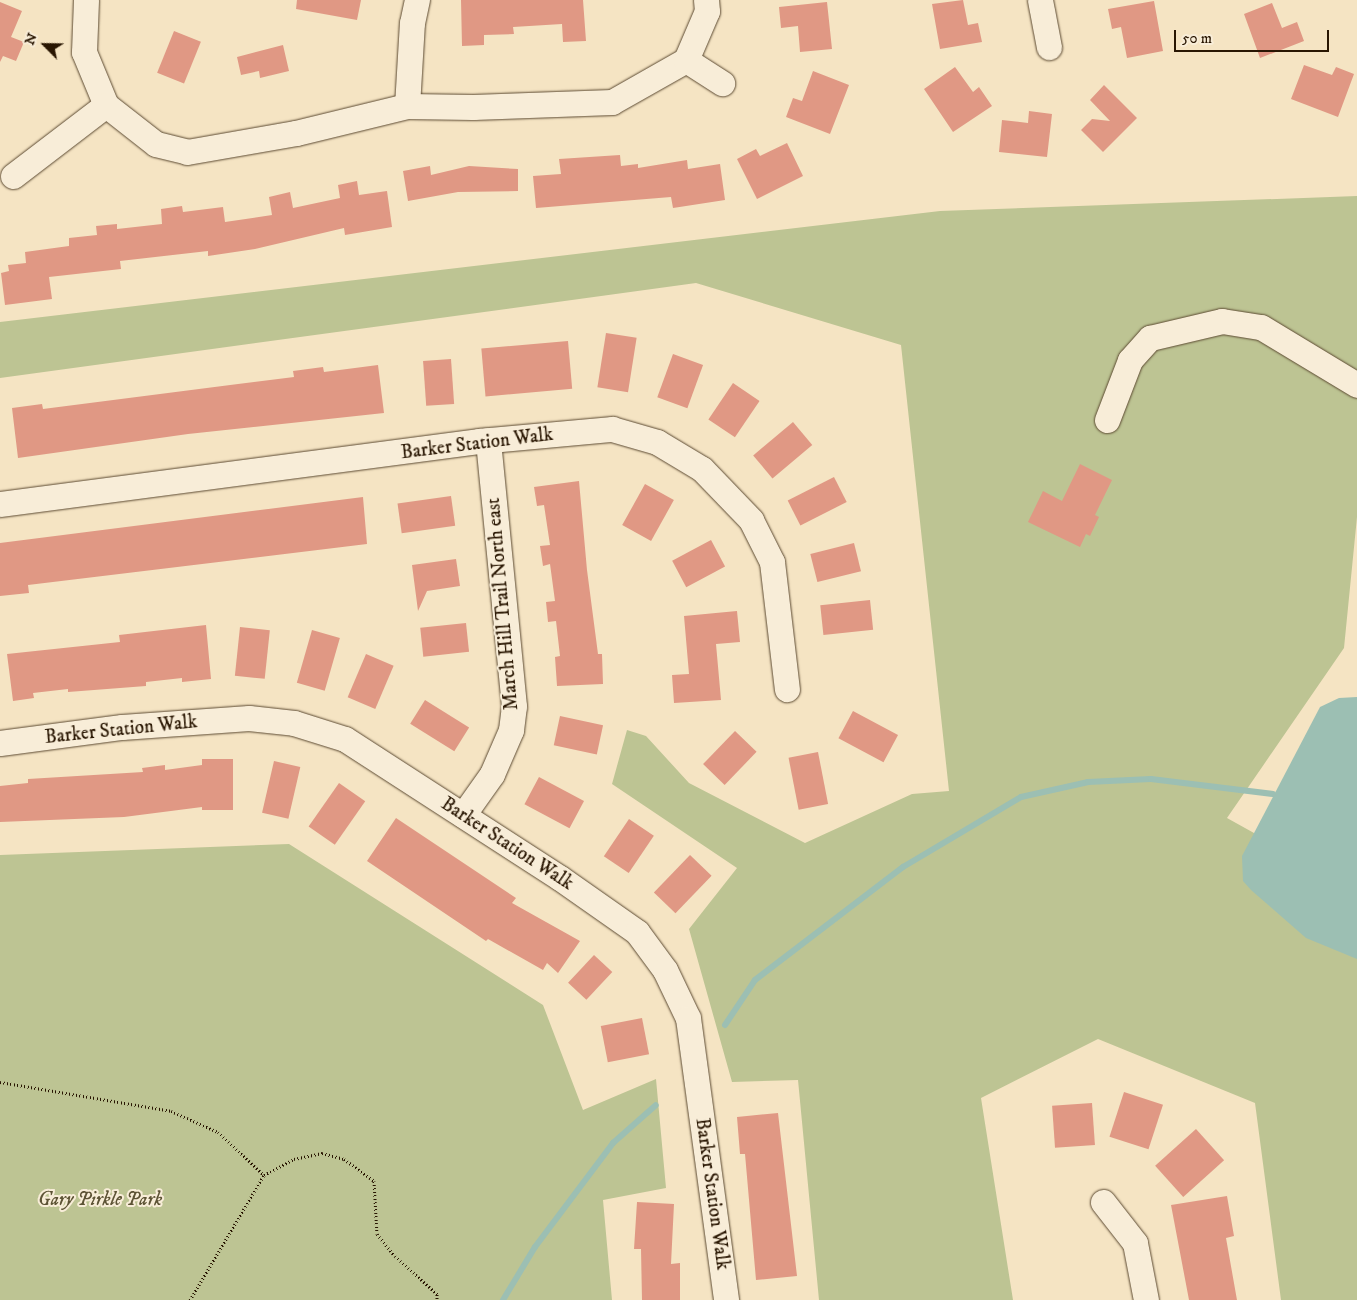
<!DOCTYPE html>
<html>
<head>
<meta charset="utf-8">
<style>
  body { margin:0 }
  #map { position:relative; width:1357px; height:1300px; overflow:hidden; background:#f5e4c3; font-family:"IM FELL DW Pica",serif }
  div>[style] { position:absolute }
  .green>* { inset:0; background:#bdc493 }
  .water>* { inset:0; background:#9cbfb3 }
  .stream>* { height:6px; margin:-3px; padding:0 3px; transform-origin:3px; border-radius:3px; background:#9cbfb3 }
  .building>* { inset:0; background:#e09884; transform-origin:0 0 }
  .path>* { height:3px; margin-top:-1.5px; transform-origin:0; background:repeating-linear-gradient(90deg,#291602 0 1px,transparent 0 3.5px) }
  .roads { filter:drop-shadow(0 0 1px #5c4a32) drop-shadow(0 0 1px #5c4a32) }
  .minor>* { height:25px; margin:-12.5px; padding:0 12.5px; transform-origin:12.5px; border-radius:12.5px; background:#f8edd8 }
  span { translate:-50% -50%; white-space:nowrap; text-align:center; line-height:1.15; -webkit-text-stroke:4px #f8edd8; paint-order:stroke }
  .street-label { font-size:19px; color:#291602 }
  .park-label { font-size:19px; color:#5d5335; font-style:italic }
  .north { position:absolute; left:20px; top:20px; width:50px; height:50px; -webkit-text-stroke:4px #f8edd8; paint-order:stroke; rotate:293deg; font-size:14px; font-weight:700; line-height:20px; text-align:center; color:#291602 }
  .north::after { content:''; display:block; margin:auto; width:18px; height:22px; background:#291602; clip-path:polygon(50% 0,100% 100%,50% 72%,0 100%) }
  .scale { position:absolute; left:1174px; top:30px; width:155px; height:22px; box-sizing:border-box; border:2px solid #291602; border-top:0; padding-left:6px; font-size:15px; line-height:18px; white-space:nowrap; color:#291602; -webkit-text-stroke:4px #f8edd8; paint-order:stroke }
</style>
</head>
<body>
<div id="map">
  <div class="green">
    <div style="clip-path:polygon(1357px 196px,1357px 517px,1344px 648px,1227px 818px,1357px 890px,1357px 1300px,1281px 1300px,1255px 1103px,1098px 1039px,981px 1098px,1013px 1300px,819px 1300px,798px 1080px,732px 1082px,689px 929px,737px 868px,612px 784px,627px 730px,646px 736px,689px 783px,805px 843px,912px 794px,949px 791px,901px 345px,696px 283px,0 378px,0 322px,940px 211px)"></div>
    <div style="clip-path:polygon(289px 844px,543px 1005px,583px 1110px,656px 1079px,666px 1188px,603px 1200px,612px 1300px,0 1300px,0 855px)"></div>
  </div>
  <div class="water">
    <div style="clip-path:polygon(1357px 697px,1357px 959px,1306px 938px,1251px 890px,1243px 881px,1242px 856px,1320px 707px,1339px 698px)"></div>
  </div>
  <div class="stream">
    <div style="left:725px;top:1025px;width:54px;rotate:-56.3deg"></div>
    <div style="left:755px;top:980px;width:186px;rotate:-37.4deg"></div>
    <div style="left:903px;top:867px;width:137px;rotate:-30.7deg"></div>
    <div style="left:1021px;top:797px;width:69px;rotate:-12.6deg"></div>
    <div style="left:1088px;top:782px;width:63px;rotate:-2.7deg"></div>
    <div style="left:1151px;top:779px;width:123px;rotate:7deg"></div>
    <div style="left:503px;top:1300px;width:62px;rotate:-58.9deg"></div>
    <div style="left:535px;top:1247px;width:130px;rotate:-53.1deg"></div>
    <div style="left:613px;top:1143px;width:57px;rotate:-41.5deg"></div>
  </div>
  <div class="building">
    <div style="clip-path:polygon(297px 0,361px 0,357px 20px,296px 9px)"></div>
    <div style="clip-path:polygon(461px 0,583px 0,586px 41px,563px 42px,562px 24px,513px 27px,514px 34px,484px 35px,484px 45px,462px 46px)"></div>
    <div style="clip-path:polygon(963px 0,968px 25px,978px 23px,982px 42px,940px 49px,932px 4px)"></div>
    <div style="clip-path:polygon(1154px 1px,1163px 51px,1127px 58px,1121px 27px,1112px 29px,1108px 9px)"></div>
    <div style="clip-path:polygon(0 2px,22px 11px,11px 37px,24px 42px,16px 61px,3px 56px,0 62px)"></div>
    <div style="clip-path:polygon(827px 2px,832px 49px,800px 52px,798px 26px,781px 28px,779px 7px)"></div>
    <div style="clip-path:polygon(1272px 3px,1282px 28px,1297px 22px,1304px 41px,1260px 58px,1244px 14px)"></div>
    <div style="left:174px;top:31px;width:29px;height:45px;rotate:22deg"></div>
    <div style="clip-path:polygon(283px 45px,289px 71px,260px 78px,259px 71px,241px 75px,237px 57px)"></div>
    <div style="clip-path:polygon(1304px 65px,1332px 75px,1336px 67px,1354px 74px,1338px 117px,1291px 99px)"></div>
    <div style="clip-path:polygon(955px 67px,973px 92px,979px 87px,992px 106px,953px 132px,924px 89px)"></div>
    <div style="clip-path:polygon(813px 71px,849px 85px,830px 134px,786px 117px,793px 98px,802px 101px)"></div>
    <div style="clip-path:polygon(1104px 85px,1137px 118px,1103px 152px,1081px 130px,1092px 119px,1110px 121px,1090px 100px)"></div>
    <div style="clip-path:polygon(1029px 111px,1052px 114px,1047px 157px,999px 152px,1002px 120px,1028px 123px)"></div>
    <div style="clip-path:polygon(787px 143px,803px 176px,757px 199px,737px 159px,756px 149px,760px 156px)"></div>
    <div style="clip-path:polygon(620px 155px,621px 166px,638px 164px,638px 168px,687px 160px,688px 169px,720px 164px,725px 200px,673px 208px,671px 197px,536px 208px,533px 176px,561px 174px,559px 159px)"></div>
    <div style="clip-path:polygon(430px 166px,431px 175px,469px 166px,518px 169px,518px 191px,458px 192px,408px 201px,403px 171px)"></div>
    <div style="clip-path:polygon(357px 181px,359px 195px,387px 191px,392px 227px,345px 235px,344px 228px,255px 249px,208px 256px,208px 251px,120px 261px,121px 269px,49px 277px,52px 299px,5px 305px,1px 273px,9px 271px,8px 265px,26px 263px,25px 252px,69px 246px,69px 238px,97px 235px,96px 226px,117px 224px,117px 229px,162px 224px,161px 209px,182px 206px,183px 212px,223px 207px,225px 222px,272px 215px,269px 197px,290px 192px,293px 208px,340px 198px,338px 185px)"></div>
    <div style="left:606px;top:333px;width:31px;height:55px;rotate:9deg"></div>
    <div style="left:568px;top:341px;width:48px;height:87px;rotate:85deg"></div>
    <div style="left:673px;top:354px;width:32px;height:46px;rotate:20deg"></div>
    <div style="left:451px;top:359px;width:45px;height:28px;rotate:86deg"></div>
    <div style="clip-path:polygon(378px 365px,384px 413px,188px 434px,18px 458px,12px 408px,42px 404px,43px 409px,238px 384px,294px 377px,293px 371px,323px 367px,324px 372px)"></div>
    <div style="left:733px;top:383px;width:32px;height:44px;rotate:34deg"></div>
    <div style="left:793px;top:422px;width:30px;height:52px;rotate:50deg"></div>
    <div style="clip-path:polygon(1080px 464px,1112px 480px,1095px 515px,1099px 517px,1090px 536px,1086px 534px,1080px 547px,1028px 522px,1043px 491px,1062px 501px)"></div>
    <div style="left:834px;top:477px;width:28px;height:52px;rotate:63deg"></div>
    <div style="clip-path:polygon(579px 481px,587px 570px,598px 654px,602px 654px,603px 684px,557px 686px,555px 657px,560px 656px,556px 621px,548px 622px,546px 602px,555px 601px,550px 564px,543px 566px,540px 546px,550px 545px,544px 505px,537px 506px,534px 487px)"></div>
    <div style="left:645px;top:484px;width:33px;height:47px;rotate:29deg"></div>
    <div style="left:451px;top:496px;width:30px;height:54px;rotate:82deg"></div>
    <div style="clip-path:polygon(363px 497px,367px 544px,28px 585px,29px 593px,0 596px,0 543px)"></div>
    <div style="left:711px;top:540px;width:30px;height:44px;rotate:62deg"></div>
    <div style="left:854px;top:543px;width:29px;height:45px;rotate:76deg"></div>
    <div style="clip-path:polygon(456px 559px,460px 586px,427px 591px,418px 611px,412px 565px)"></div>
    <div style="left:870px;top:600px;width:30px;height:50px;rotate:84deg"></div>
    <div style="clip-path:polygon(737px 611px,740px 642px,716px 644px,721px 700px,674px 703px,672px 675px,689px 674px,684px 616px)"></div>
    <div style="left:466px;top:623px;width:29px;height:46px;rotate:84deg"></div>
    <div style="clip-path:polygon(206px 625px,211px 679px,182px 682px,182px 678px,146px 682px,146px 686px,68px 692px,68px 689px,33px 693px,34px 698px,13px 701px,7px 654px,120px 642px,119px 635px)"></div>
    <div style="left:240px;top:627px;width:30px;height:49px;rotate:6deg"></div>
    <div style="left:312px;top:630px;width:29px;height:55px;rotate:16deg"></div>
    <div style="left:366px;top:654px;width:30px;height:47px;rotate:23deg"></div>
    <div style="left:425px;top:700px;width:52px;height:28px;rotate:32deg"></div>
    <div style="left:853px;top:711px;width:51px;height:31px;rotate:28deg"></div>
    <div style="left:560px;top:716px;width:44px;height:30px;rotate:12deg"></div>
    <div style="left:735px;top:731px;width:30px;height:46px;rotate:44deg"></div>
    <div style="left:818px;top:752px;width:53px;height:30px;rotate:79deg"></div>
    <div style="clip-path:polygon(202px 759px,233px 759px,233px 810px,202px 810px,202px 807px,124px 817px,0 822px,0 786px,28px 783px,28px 779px,143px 772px,142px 768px,165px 765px,165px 770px,202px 765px)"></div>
    <div style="left:274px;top:761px;width:27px;height:53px;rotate:13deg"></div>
    <div style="left:539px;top:777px;width:51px;height:31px;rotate:28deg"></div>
    <div style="left:339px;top:783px;width:32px;height:53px;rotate:35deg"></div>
    <div style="clip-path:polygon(396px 818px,516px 898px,512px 903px,580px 941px,558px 973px,547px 963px,543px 970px,488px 939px,486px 941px,367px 861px)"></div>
    <div style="left:629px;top:819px;width:30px;height:45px;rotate:34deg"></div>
    <div style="left:690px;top:855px;width:30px;height:52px;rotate:44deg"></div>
    <div style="left:594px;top:955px;width:25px;height:38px;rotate:43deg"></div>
    <div style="left:642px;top:1018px;width:37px;height:42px;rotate:79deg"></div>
    <div style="left:1124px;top:1092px;width:41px;height:47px;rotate:18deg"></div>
    <div style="left:1092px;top:1103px;width:42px;height:40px;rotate:86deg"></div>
    <div style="clip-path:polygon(778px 1113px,797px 1276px,756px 1280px,745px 1154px,740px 1154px,737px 1117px)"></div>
    <div style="left:1196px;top:1129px;width:42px;height:55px;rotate:48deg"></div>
    <div style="clip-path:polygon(1227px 1196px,1234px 1236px,1226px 1238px,1237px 1300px,1189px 1300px,1171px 1205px)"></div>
    <div style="clip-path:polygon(637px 1202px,674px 1204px,671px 1264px,680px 1263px,680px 1300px,642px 1300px,641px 1249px,634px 1249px)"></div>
  </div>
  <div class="path">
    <div style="left:0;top:1082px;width:173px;rotate:9.6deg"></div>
    <div style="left:171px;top:1111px;width:51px;rotate:24.1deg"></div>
    <div style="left:218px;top:1132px;width:63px;rotate:43.1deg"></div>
    <div style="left:190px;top:1300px;width:145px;rotate:-59.4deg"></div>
    <div style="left:264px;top:1175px;width:34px;rotate:-28deg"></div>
    <div style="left:294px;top:1159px;width:29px;rotate:-12deg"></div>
    <div style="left:322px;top:1153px;width:23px;rotate:15deg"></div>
    <div style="left:344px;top:1159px;width:37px;rotate:36deg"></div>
    <div style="left:374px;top:1181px;width:53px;rotate:86.8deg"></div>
    <div style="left:377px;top:1234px;width:28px;rotate:51deg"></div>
    <div style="left:395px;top:1256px;width:57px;rotate:42.1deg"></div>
    <div style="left:437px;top:1294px;width:6px;rotate:90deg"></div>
  </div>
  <div class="roads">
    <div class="minor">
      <div style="left:86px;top:0;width:52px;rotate:92.2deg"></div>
      <div style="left:84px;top:52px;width:57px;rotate:67.5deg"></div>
      <div style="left:106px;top:105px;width:63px;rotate:38deg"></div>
      <div style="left:156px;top:144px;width:32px;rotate:14deg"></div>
      <div style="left:187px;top:152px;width:111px;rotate:-9.9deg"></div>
      <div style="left:296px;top:133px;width:114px;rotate:-13.7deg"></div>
      <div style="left:407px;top:106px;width:66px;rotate:0.9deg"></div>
      <div style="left:473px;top:107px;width:139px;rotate:-2.1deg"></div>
      <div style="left:612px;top:102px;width:85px;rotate:-29.6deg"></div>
      <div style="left:686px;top:60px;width:53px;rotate:-66.8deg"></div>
      <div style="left:707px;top:11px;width:11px;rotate:-95deg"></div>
      <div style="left:1040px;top:0;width:48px;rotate:79.2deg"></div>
      <div style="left:686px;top:60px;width:43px;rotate:32.6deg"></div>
      <div style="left:407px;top:106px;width:83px;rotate:-86.6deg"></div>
      <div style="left:412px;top:23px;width:24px;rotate:-78deg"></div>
      <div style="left:13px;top:176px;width:117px;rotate:-37.4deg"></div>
      <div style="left:1107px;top:420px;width:64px;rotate:-69deg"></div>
      <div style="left:1130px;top:360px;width:30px;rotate:-48deg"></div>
      <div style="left:1150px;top:338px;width:74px;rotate:-13.3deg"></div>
      <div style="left:1222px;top:321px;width:39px;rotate:9deg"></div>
      <div style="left:1261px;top:327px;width:112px;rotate:31.1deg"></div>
      <div style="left:0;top:504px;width:483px;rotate:-7.5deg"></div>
      <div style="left:479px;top:441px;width:134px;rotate:-5.2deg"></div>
      <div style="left:612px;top:429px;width:47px;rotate:16.1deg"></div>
      <div style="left:657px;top:442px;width:52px;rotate:31deg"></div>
      <div style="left:702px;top:469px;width:71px;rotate:46.1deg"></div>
      <div style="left:751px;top:520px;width:47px;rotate:63.4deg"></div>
      <div style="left:772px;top:562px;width:128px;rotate:83.3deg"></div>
      <div style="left:0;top:743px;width:123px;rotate:-7.5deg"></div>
      <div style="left:122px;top:727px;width:127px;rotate:-4.1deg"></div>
      <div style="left:249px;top:718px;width:45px;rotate:6.3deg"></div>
      <div style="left:294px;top:723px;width:53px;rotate:17.4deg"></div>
      <div style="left:345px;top:739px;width:256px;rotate:32.9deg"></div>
      <div style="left:560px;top:878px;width:94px;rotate:35deg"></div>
      <div style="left:637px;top:932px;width:47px;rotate:53.6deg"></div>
      <div style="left:665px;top:970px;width:53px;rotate:64.4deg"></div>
      <div style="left:688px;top:1018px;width:285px;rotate:82.3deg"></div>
      <div style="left:463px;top:815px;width:50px;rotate:-54.7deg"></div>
      <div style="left:492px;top:774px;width:48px;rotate:-66.6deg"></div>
      <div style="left:511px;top:730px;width:24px;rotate:-83deg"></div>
      <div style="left:514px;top:706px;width:267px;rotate:-95.6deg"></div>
      <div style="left:1103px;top:1202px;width:52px;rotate:52deg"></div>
      <div style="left:1135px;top:1243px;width:58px;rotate:79.1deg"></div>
    </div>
  </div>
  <div class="street-label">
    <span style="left:477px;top:444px;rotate:-7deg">Barker Station Walk</span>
    <span style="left:503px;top:604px;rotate:-95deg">March Hill Trail North east</span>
    <span style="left:121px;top:730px;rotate:-6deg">Barker Station Walk</span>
    <span style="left:507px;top:844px;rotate:33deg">Barker Station Walk</span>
    <span style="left:712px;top:1194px;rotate:82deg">Barker Station Walk</span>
  </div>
  <div class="park-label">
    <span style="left:100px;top:1200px">Gary Pirkle Park</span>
  </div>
  <div class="north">N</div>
  <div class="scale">50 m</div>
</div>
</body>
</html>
